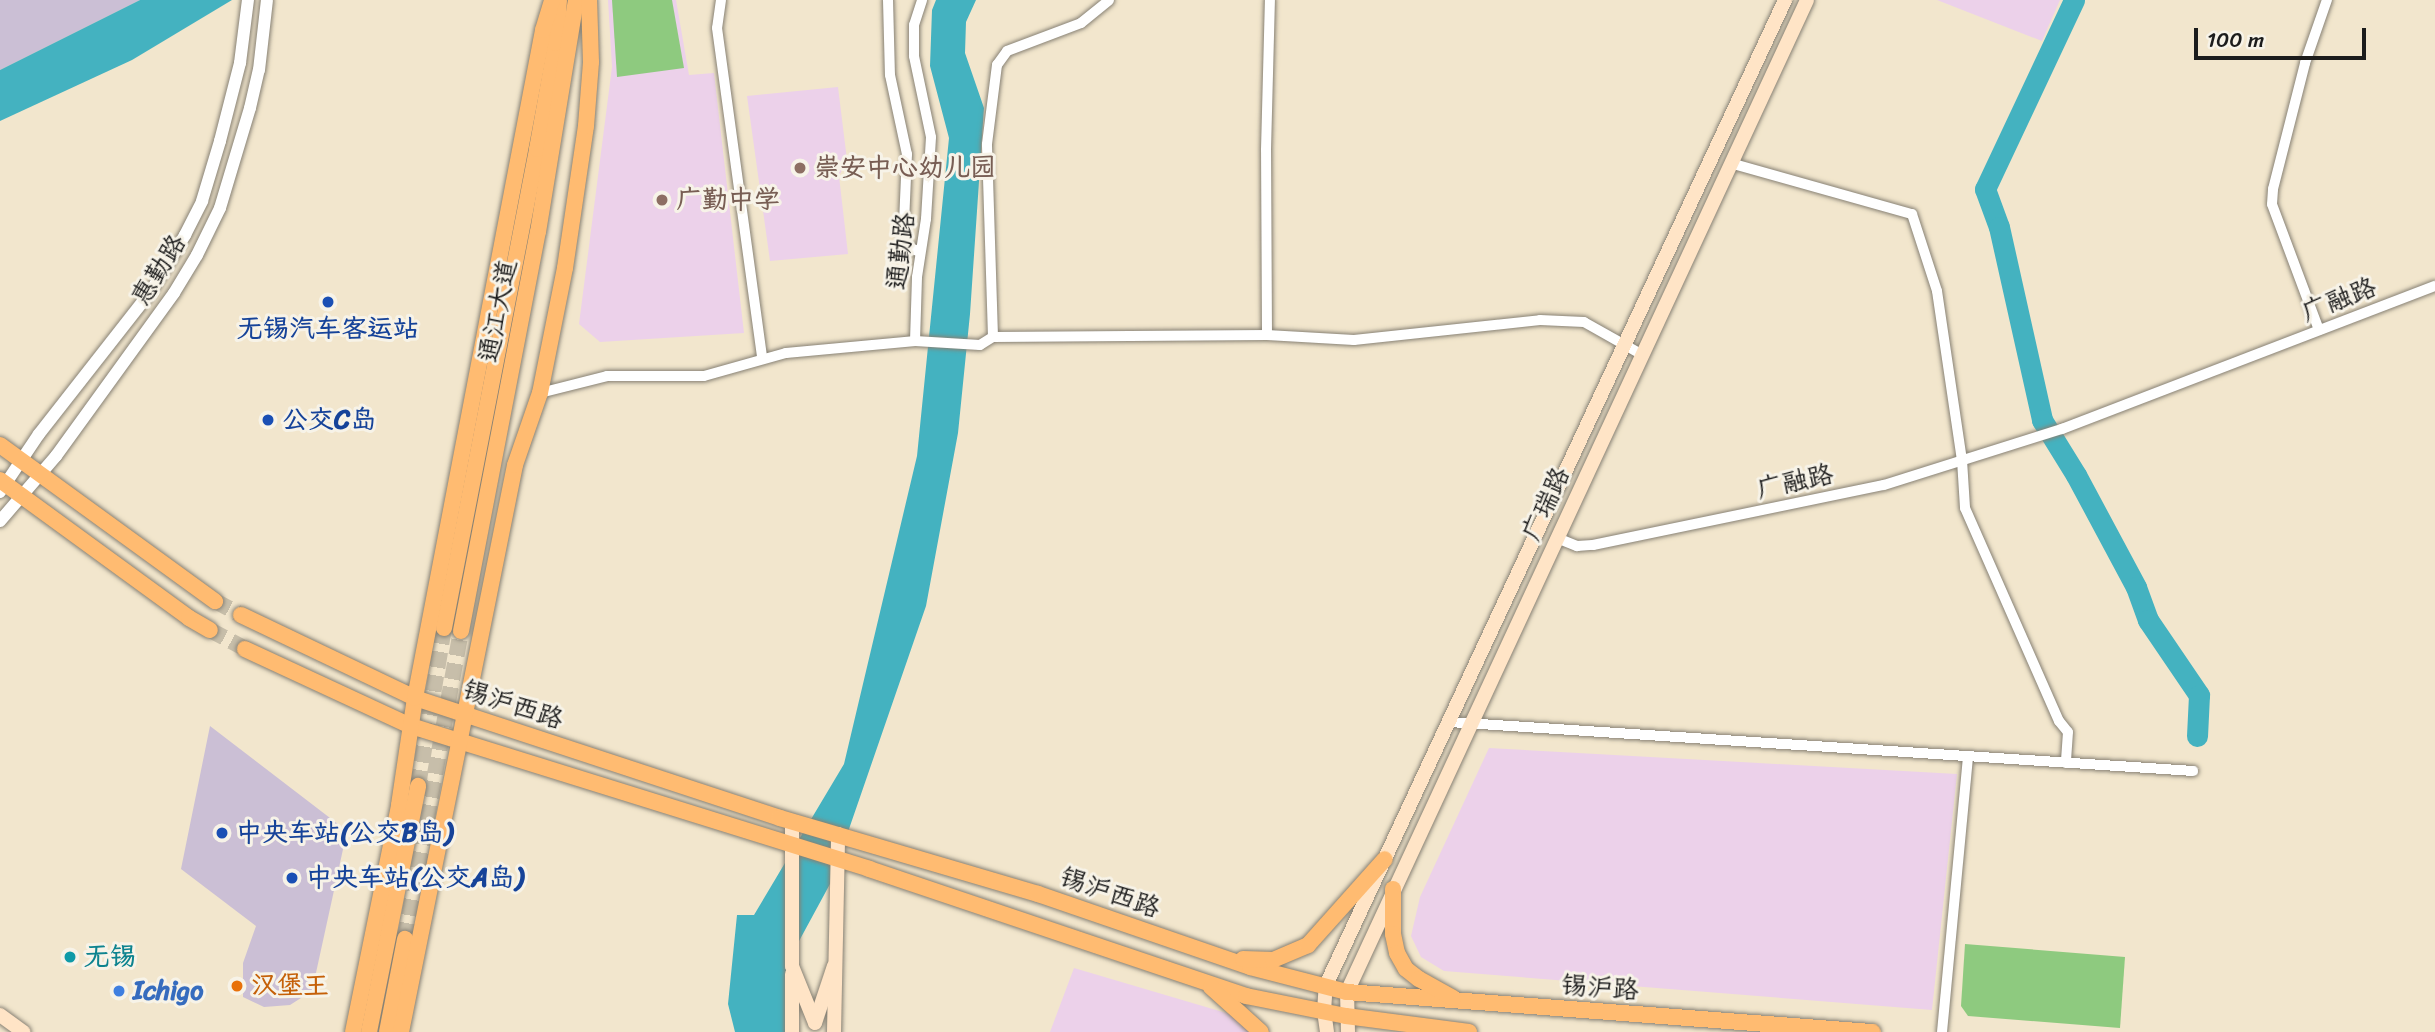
<!DOCTYPE html>
<html>
<head>
<meta charset="utf-8">
<style>
  body { margin:0 }
  #map { position:relative; width:2435px; height:1032px; overflow:hidden; background:#f2e6cd; font-family:Sriracha,"LXGW WenKai TC",sans-serif }
  div>[style] { position:absolute }
  .built>* { inset:0; background:#ecd1ea }
  .industrial>* { inset:0; background:#cbbfd5 }
  .green>* { inset:0; background:#8eca7f }
  .water>* { inset:0; background:#44b2c0 }
  .river>* { height:21px; margin:-10.5px; padding:0 10.5px; transform-origin:10.5px; border-radius:10.5px; background:#44b2c0 }
  .primary-tunnel>* { height:16px; margin-top:-8px; transform-origin:0; background:repeating-linear-gradient(90deg,#c7beaa 0 16px,transparent 0 24px) }
  .trunk-tunnel>* { height:16px; margin-top:-8px; transform-origin:0; background:repeating-linear-gradient(90deg,#c7beaa 0 16px,transparent 0 24px) }
  .roads { filter:drop-shadow(0 0 2px #878174) drop-shadow(0 0 2px #878174) }
  .minor>* { height:10px; margin:-5px; padding:0 5px; transform-origin:5px; border-radius:5px; background:#fff }
  .tertiary>* { height:12px; margin:-6px; padding:0 6px; transform-origin:6px; border-radius:6px; background:#fff }
  .secondary>* { height:14px; margin:-7px; padding:0 7px; transform-origin:7px; border-radius:7px; background:#ffe4c6 }
  .primary>* { height:16px; margin:-8px; padding:0 8px; transform-origin:8px; border-radius:8px; background:#ffbb71 }
  .trunk>* { height:16px; margin:-8px; padding:0 8px; transform-origin:8px; border-radius:8px; background:#ffbb71 }
  .dots>* { width:19px; height:19px; translate:-50% -50%; box-sizing:border-box; border:4px solid #f7f3e8; border-radius:50% }
  span { translate:-50% -50%; white-space:nowrap; text-align:center; line-height:1.15; -webkit-text-stroke:6px #f7f3e8; paint-order:stroke }
  .education-label { font-size:26px; color:#785e54; font-weight:700 }
  .left { translate:0 -50%; text-align:left }
  .street-label { font-size:26px; color:#1c1c1c }
  .transit-label { font-size:26px; color:#164399; font-weight:700 }
  .culture-label { font-size:26px; color:#0d838f; font-weight:700 }
  .food-label { font-size:26px; color:#c56008; font-weight:700 }
  .shop-label { font-size:26px; color:#366cbe; font-weight:700 }
  .scale { position:absolute; left:2194px; top:28px; width:172px; height:32px; box-sizing:border-box; border:4px solid #1c1c1c; border-top:0; padding-left:9px; font-size:21px; line-height:24px; white-space:nowrap; color:#1c1c1c; -webkit-text-stroke:5px #f7f3e8; paint-order:stroke }
</style>
</head>
<body>
<div id="map">
  <div class="built">
    <div style="clip-path:polygon(608px 0,676px 0,689px 75px,714px 73px,744px 333px,600px 342px,579px 324px,612px 67px)"></div>
    <div style="clip-path:polygon(1937px 0,2060px 0,2042px 41px)"></div>
    <div style="clip-path:polygon(838px 87px,847px 160px,839px 176px,848px 254px,770px 261px,747px 96px)"></div>
    <div style="clip-path:polygon(1489px 748px,1957px 774px,1932px 1010px,1444px 971px,1421px 957px,1411px 936px,1420px 897px)"></div>
    <div style="clip-path:polygon(1074px 968px,1233px 1015px,1249px 1032px,1050px 1032px)"></div>
  </div>
  <div class="industrial">
    <div style="clip-path:polygon(0 0,140px 0,0 70px)"></div>
    <div style="clip-path:polygon(210px 726px,347px 831px,312px 991px,290px 1005px,264px 1007px,243px 997px,243px 963px,256px 926px,181px 869px)"></div>
  </div>
  <div class="green">
    <div style="clip-path:polygon(612px 0,672px 0,684px 68px,617px 77px)"></div>
    <div style="clip-path:polygon(1965px 944px,2125px 957px,2120px 1028px,1968px 1016px,1961px 1006px)"></div>
  </div>
  <div class="water">
    <div style="clip-path:polygon(140px 0,232px 0,132px 60px,0 121px,0 70px)"></div>
    <div style="clip-path:polygon(936px 0,976px 0,966px 22px,965px 53px,984px 108px,970px 314px,958px 433px,926px 606px,830px 884px,786px 965px,786px 1032px,735px 1032px,728px 1004px,737px 915px,754px 915px,844px 764px,917px 456px,949px 138px,930px 66px,932px 10px)"></div>
  </div>
  <div class="river">
    <div style="left:2074px;top:0;width:209px;rotate:115.2deg"></div>
    <div style="left:1985px;top:189px;width:40px;rotate:69.8deg"></div>
    <div style="left:1999px;top:227px;width:198px;rotate:77.4deg"></div>
    <div style="left:2042px;top:420px;width:65px;rotate:58.3deg"></div>
    <div style="left:2076px;top:475px;width:127px;rotate:61.8deg"></div>
    <div style="left:2136px;top:587px;width:35px;rotate:70deg"></div>
    <div style="left:2148px;top:620px;width:91px;rotate:55.8deg"></div>
    <div style="left:2199px;top:695px;width:41px;rotate:92.8deg"></div>
  </div>
  <div class="primary-tunnel">
    <div style="left:215px;top:601px;width:30px;rotate:28deg"></div>
    <div style="left:210px;top:630px;width:40px;rotate:28deg"></div>
  </div>
  <div class="trunk-tunnel">
    <div style="left:418px;top:786px;width:160px;rotate:-80.7deg"></div>
    <div style="left:405px;top:939px;width:313px;rotate:-79.7deg"></div>
  </div>
  <div class="roads">
    <div class="minor">
      <div style="left:721px;top:0;width:28px;rotate:98deg"></div>
      <div style="left:717px;top:28px;width:333px;rotate:82.2deg"></div>
      <div style="left:888px;top:0;width:75px;rotate:88.5deg"></div>
      <div style="left:890px;top:75px;width:81px;rotate:77.9deg"></div>
      <div style="left:907px;top:154px;width:91px;rotate:92.5deg"></div>
      <div style="left:903px;top:245px;width:18px;rotate:22deg"></div>
      <div style="left:1730px;top:163px;width:189px;rotate:15.7deg"></div>
      <div style="left:1912px;top:214px;width:81px;rotate:72deg"></div>
      <div style="left:1937px;top:291px;width:171px;rotate:81.6deg"></div>
      <div style="left:1962px;top:460px;width:48px;rotate:86.4deg"></div>
      <div style="left:1965px;top:508px;width:233px;rotate:66.2deg"></div>
      <div style="left:2059px;top:721px;width:14px;rotate:51deg"></div>
      <div style="left:2068px;top:732px;width:31px;rotate:94deg"></div>
      <div style="left:2319px;top:330px;width:134px;rotate:-110.5deg"></div>
      <div style="left:2272px;top:204px;width:15px;rotate:-86deg"></div>
      <div style="left:2273px;top:189px;width:130px;rotate:-75.7deg"></div>
      <div style="left:2305px;top:63px;width:67px;rotate:-70.8deg"></div>
      <div style="left:1267px;top:335px;width:185px;rotate:-90.3deg"></div>
      <div style="left:1266px;top:150px;width:150px;rotate:-88.5deg"></div>
      <div style="left:993px;top:337px;width:193px;rotate:-91.8deg"></div>
      <div style="left:987px;top:144px;width:80px;rotate:-82.8deg"></div>
      <div style="left:997px;top:65px;width:17px;rotate:-54deg"></div>
      <div style="left:1007px;top:51px;width:79px;rotate:-20.7deg"></div>
      <div style="left:1081px;top:23px;width:36px;rotate:-39deg"></div>
      <div style="left:915px;top:341px;width:64px;rotate:-88.2deg"></div>
      <div style="left:917px;top:277px;width:59px;rotate:-81.2deg"></div>
      <div style="left:926px;top:219px;width:82px;rotate:-86.5deg"></div>
      <div style="left:931px;top:137px;width:83px;rotate:-101.9deg"></div>
      <div style="left:914px;top:56px;width:31px;rotate:-90deg"></div>
      <div style="left:914px;top:25px;width:26px;rotate:-72deg"></div>
      <div style="left:540px;top:393px;width:69px;rotate:-14.2deg"></div>
      <div style="left:607px;top:376px;width:97px"></div>
      <div style="left:704px;top:376px;width:85px;rotate:-15.7deg"></div>
      <div style="left:786px;top:353px;width:130px;rotate:-5.3deg"></div>
      <div style="left:915px;top:341px;width:65px;rotate:3.5deg"></div>
      <div style="left:980px;top:345px;width:15px;rotate:-32deg"></div>
      <div style="left:993px;top:337px;width:274px;rotate:-0.4deg"></div>
      <div style="left:1267px;top:335px;width:87px;rotate:3.3deg"></div>
      <div style="left:1354px;top:340px;width:187px;rotate:-6.1deg"></div>
      <div style="left:1540px;top:320px;width:44px;rotate:2.6deg"></div>
      <div style="left:1584px;top:322px;width:65px;rotate:29.3deg"></div>
      <div style="left:1557px;top:538px;width:22px;rotate:22deg"></div>
      <div style="left:1577px;top:546px;width:16px;rotate:-4deg"></div>
      <div style="left:1593px;top:545px;width:297px;rotate:-11.7deg"></div>
      <div style="left:1884px;top:485px;width:187px;rotate:-17.5deg"></div>
      <div style="left:2062px;top:429px;width:399px;rotate:-21deg"></div>
      <div style="left:1450px;top:722px;width:745px;rotate:3.77deg"></div>
      <div style="left:1942px;top:1032px;width:275px;rotate:-84.6deg"></div>
    </div>
    <div class="tertiary">
      <div style="left:0;top:492px;width:70px;rotate:-56.1deg"></div>
      <div style="left:39px;top:434px;width:182px;rotate:-51.9deg"></div>
      <div style="left:151px;top:291px;width:66px;rotate:-58.7deg"></div>
      <div style="left:185px;top:235px;width:38px;rotate:-63deg"></div>
      <div style="left:202px;top:201px;width:63px;rotate:-73.3deg"></div>
      <div style="left:220px;top:141px;width:81px;rotate:-75.6deg"></div>
      <div style="left:240px;top:63px;width:64px;rotate:-82.8deg"></div>
      <div style="left:0;top:521px;width:86px;rotate:-49.3deg"></div>
      <div style="left:56px;top:456px;width:201px;rotate:-54.1deg"></div>
      <div style="left:174px;top:293px;width:44px;rotate:-58.8deg"></div>
      <div style="left:197px;top:255px;width:52px;rotate:-63.9deg"></div>
      <div style="left:220px;top:208px;width:104px;rotate:-73.3deg"></div>
      <div style="left:250px;top:108px;width:39px;rotate:-77deg"></div>
      <div style="left:259px;top:70px;width:70px;rotate:-83.5deg"></div>
    </div>
    <div class="secondary">
      <div style="left:792px;top:821px;width:145px;rotate:90deg"></div>
      <div style="left:792px;top:966px;width:61px;rotate:68deg"></div>
      <div style="left:815px;top:1023px;width:60px;rotate:-71.6deg"></div>
      <div style="left:792px;top:974px;width:58px;rotate:90deg"></div>
      <div style="left:0;top:1015px;width:29px;rotate:36deg"></div>
      <div style="left:834px;top:1032px;width:198px;rotate:-88.8deg"></div>
      <div style="left:1327px;top:1032px;width:21px;rotate:-98deg"></div>
      <div style="left:1324px;top:1011px;width:26px;rotate:-86deg"></div>
      <div style="left:1326px;top:985px;width:1087px;rotate:-65.01deg"></div>
      <div style="left:1348px;top:1032px;width:40px;rotate:-91.4deg"></div>
      <div style="left:1347px;top:992px;width:1093px;rotate:-65.12deg"></div>
    </div>
    <div class="primary">
      <div style="left:0;top:445px;width:266px;rotate:36deg"></div>
      <div style="left:0;top:480px;width:234px;rotate:36.1deg"></div>
      <div style="left:189px;top:618px;width:24px;rotate:30deg"></div>
      <div style="left:241px;top:615px;width:193px;rotate:25.5deg"></div>
      <div style="left:415px;top:698px;width:384px;rotate:18.2deg"></div>
      <div style="left:780px;top:818px;width:269px;rotate:16.4deg"></div>
      <div style="left:1038px;top:894px;width:224px;rotate:19deg"></div>
      <div style="left:1250px;top:967px;width:100px;rotate:14.5deg"></div>
      <div style="left:1347px;top:992px;width:527px;rotate:4.36deg"></div>
      <div style="left:245px;top:649px;width:183px;rotate:24.9deg"></div>
      <div style="left:411px;top:726px;width:480px;rotate:17.3deg"></div>
      <div style="left:869px;top:869px;width:398px;rotate:18.6deg"></div>
      <div style="left:1246px;top:996px;width:102px;rotate:11.3deg"></div>
      <div style="left:1346px;top:1016px;width:124px;rotate:7.4deg"></div>
      <div style="left:1393px;top:889px;width:45px;rotate:90deg"></div>
      <div style="left:1393px;top:934px;width:19px;rotate:78deg"></div>
      <div style="left:1397px;top:953px;width:18px;rotate:61deg"></div>
      <div style="left:1406px;top:969px;width:16px;rotate:38deg"></div>
      <div style="left:1419px;top:979px;width:39px;rotate:29deg"></div>
      <div style="left:1243px;top:959px;width:30px;rotate:2deg"></div>
      <div style="left:1273px;top:960px;width:38px;rotate:-23deg"></div>
      <div style="left:1308px;top:945px;width:115px;rotate:-48.2deg"></div>
      <div style="left:1211px;top:987px;width:67px;rotate:42deg"></div>
    </div>
    <div class="trunk">
      <div style="left:444px;top:628px;width:488px;rotate:-79deg"></div>
      <div style="left:537px;top:149px;width:108px;rotate:-79.8deg"></div>
      <div style="left:556px;top:43px;width:43px;rotate:-86deg"></div>
      <div style="left:461px;top:631px;width:406px;rotate:-79.1deg"></div>
      <div style="left:538px;top:232px;width:235px;rotate:-80.7deg"></div>
      <div style="left:353px;top:1032px;width:232px;rotate:-78.5deg"></div>
      <div style="left:399px;top:805px;width:108px;rotate:-81.5deg"></div>
      <div style="left:415px;top:698px;width:680px;rotate:-79.15deg"></div>
      <div style="left:543px;top:30px;width:31px;rotate:-73deg"></div>
      <div style="left:369px;top:1032px;width:251px;rotate:-78.7deg"></div>
      <div style="left:387px;top:1032px;width:95px;rotate:-79deg"></div>
      <div style="left:401px;top:1032px;width:578px;rotate:-78.63deg"></div>
      <div style="left:515px;top:465px;width:76px;rotate:-70.9deg"></div>
      <div style="left:540px;top:393px;width:127px;rotate:-78.7deg"></div>
      <div style="left:565px;top:268px;width:144px;rotate:-81.6deg"></div>
      <div style="left:586px;top:126px;width:64px;rotate:-85.5deg"></div>
      <div style="left:591px;top:62px;width:62px;rotate:-91.8deg"></div>
    </div>
  </div>
  <div class="dots">
    <div style="left:800px;top:168px;background:#8d6e63"></div>
    <div style="left:662px;top:200px;background:#8d6e63"></div>
    <div style="left:328px;top:302px;background:#1a4fb4"></div>
    <div style="left:268px;top:420px;background:#1a4fb4"></div>
    <div style="left:222px;top:833px;background:#1a4fb4"></div>
    <div style="left:292px;top:878px;background:#1a4fb4"></div>
    <div style="left:70px;top:957px;background:#0f9aa8"></div>
    <div style="left:237px;top:986px;background:#e8710a"></div>
    <div style="left:119px;top:991px;background:#3f7fe0"></div>
  </div>
  <div class="education-label">
    <span class="left" style="left:814px;top:168px">崇安中心幼儿园</span>
    <span class="left" style="left:676px;top:200px">广勤中学</span>
  </div>
  <div class="street-label">
    <span style="left:901px;top:251px;rotate:-83deg">通勤路</span>
    <span style="left:159px;top:270px;rotate:-58deg">惠勤路</span>
    <span style="left:2339px;top:300px;rotate:-21deg">广融路</span>
    <span style="left:498px;top:311px;rotate:-79deg">通江大道</span>
    <span style="left:1795px;top:482px;rotate:-12deg">广融路</span>
    <span style="left:1546px;top:504px;rotate:-65deg">广瑞路</span>
    <span style="left:513px;top:705px;rotate:18deg">锡沪西路</span>
    <span style="left:1110px;top:893px;rotate:19deg">锡沪西路</span>
    <span style="left:1600px;top:988px;rotate:4deg">锡沪路</span>
  </div>
  <div class="transit-label">
    <span style="left:328px;top:329px">无锡汽车客运站</span>
    <span class="left" style="left:282px;top:420px">公交C岛</span>
    <span class="left" style="left:236px;top:833px">中央车站(公交B岛)</span>
    <span class="left" style="left:306px;top:878px">中央车站(公交A岛)</span>
  </div>
  <div class="culture-label">
    <span class="left" style="left:84px;top:957px">无锡</span>
  </div>
  <div class="food-label">
    <span class="left" style="left:251px;top:986px">汉堡王</span>
  </div>
  <div class="shop-label">
    <span class="left" style="left:133px;top:991px">Ichigo</span>
  </div>
  <div class="scale">100 m</div>
</div>
</body>
</html>
